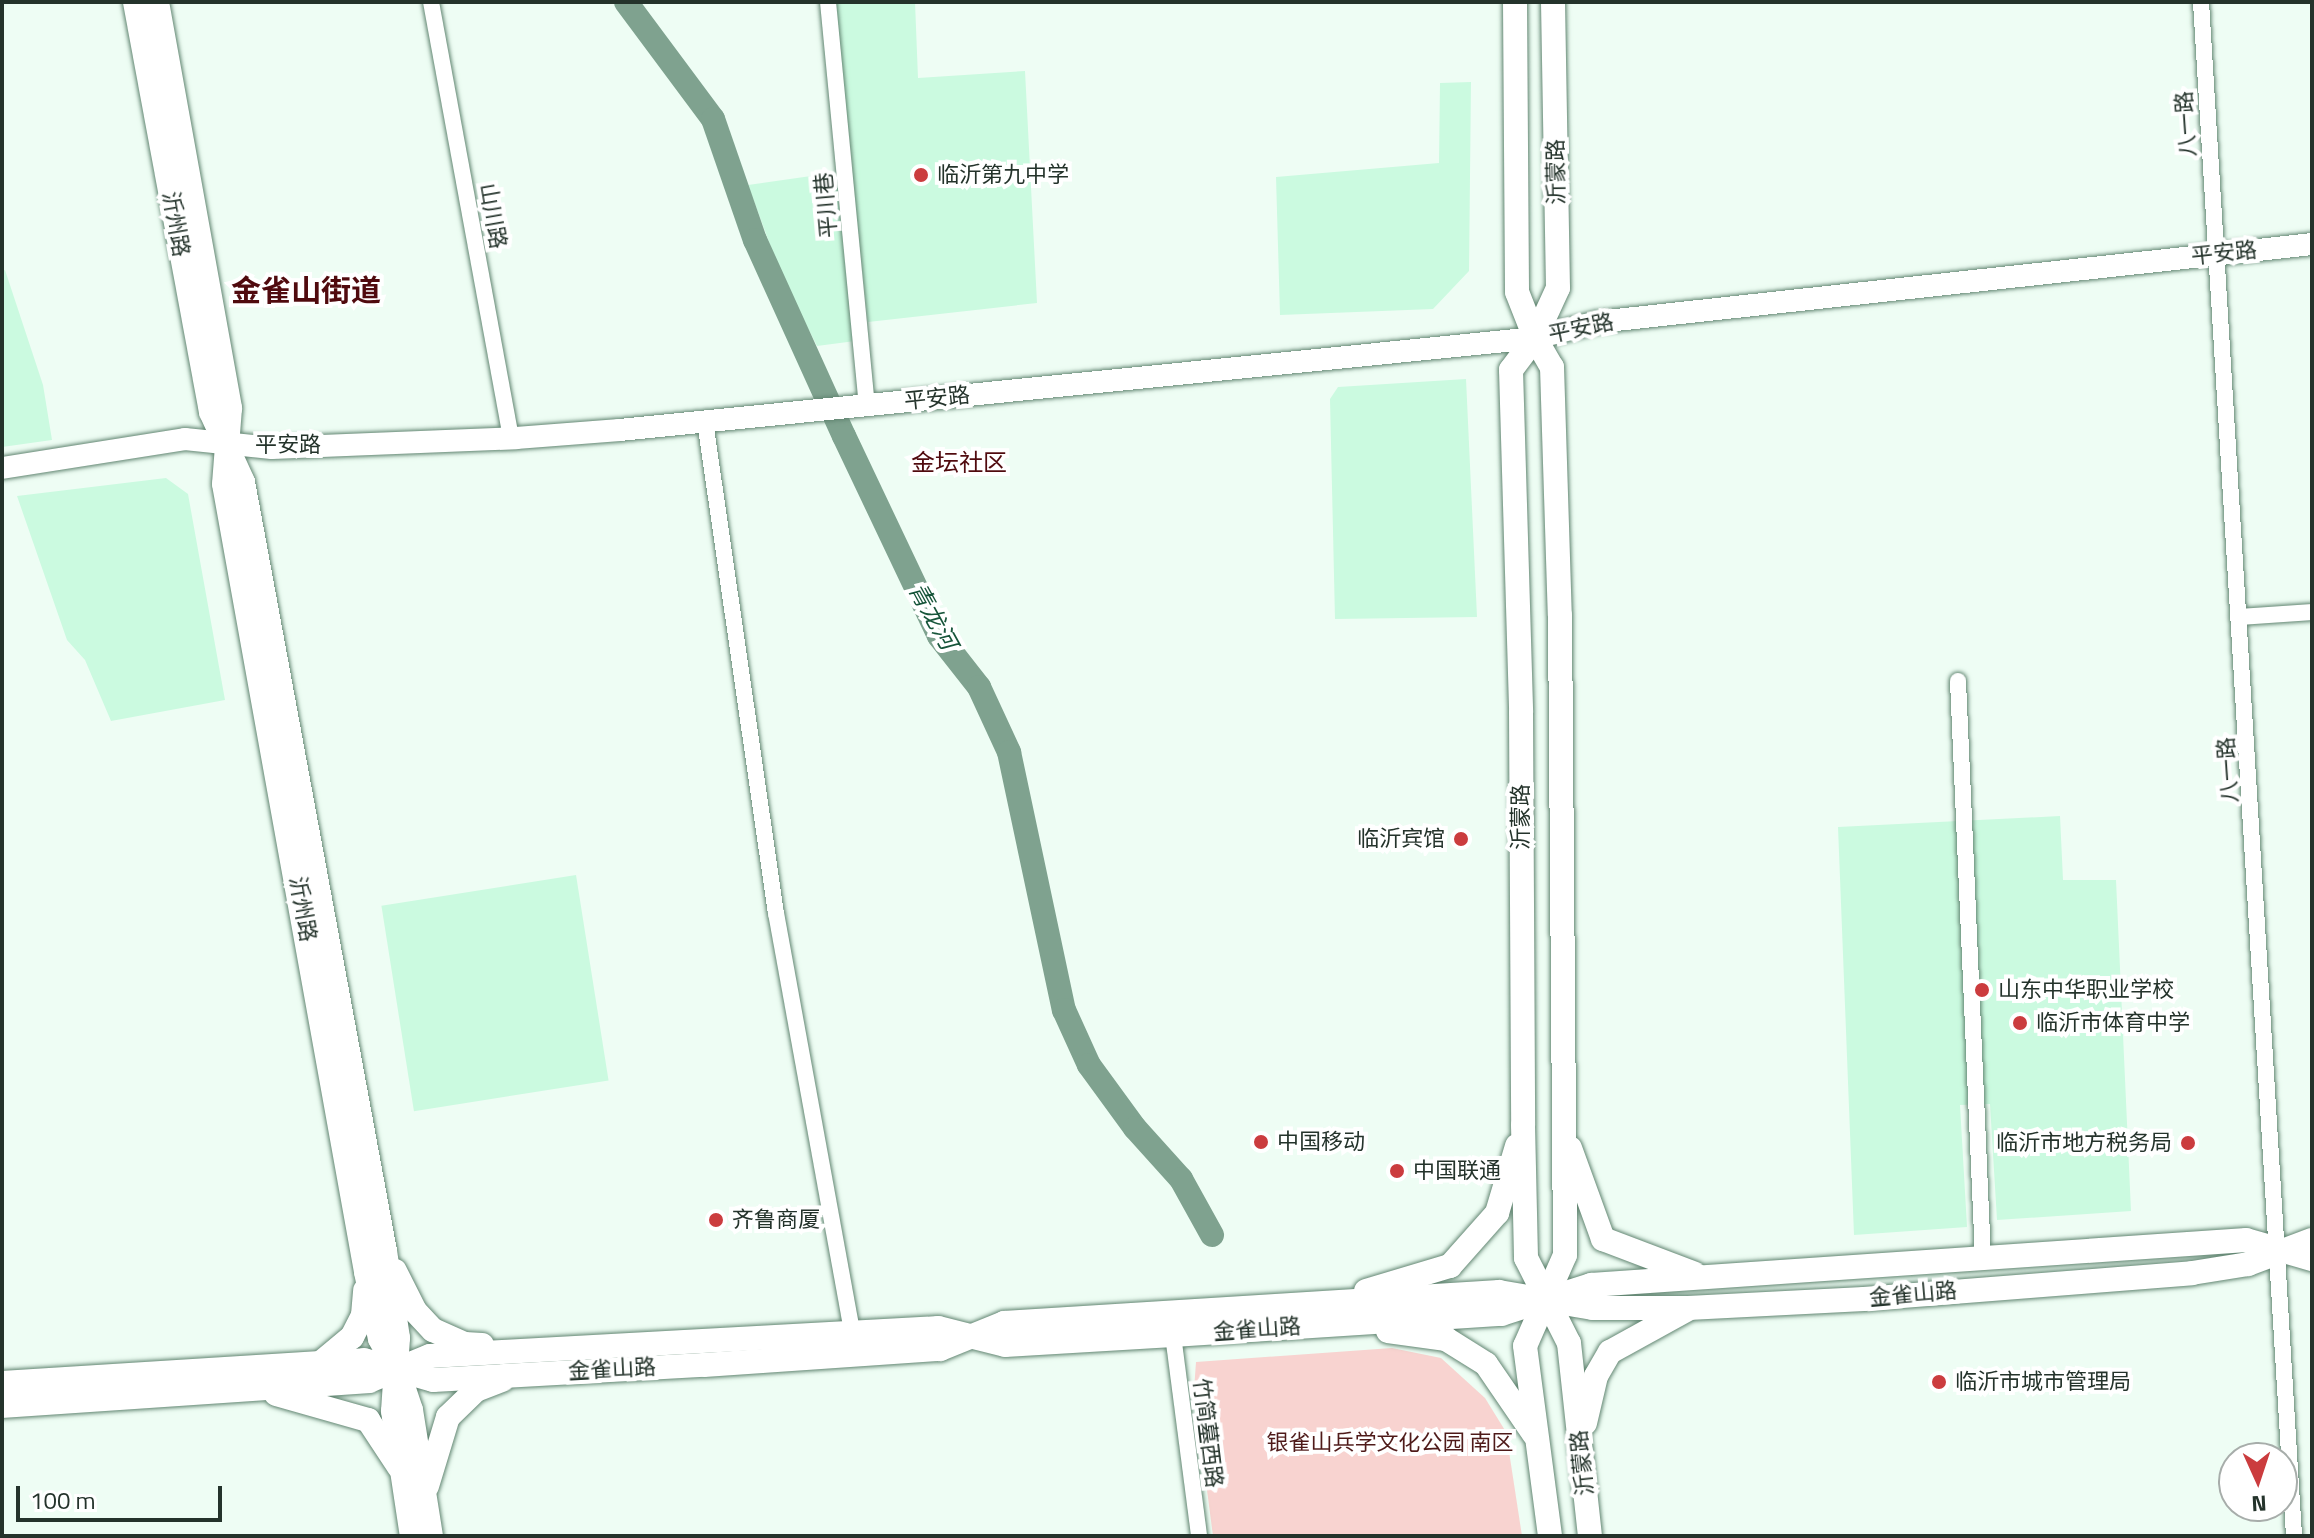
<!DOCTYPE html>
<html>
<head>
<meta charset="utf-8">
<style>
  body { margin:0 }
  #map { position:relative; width:2314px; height:1538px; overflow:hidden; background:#eefdf4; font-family:"Titillium Web","Noto Sans SC",sans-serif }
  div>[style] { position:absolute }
  .built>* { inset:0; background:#cbfae0; transform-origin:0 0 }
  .green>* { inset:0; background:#f8d3d0 }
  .river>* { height:24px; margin:-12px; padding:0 12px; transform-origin:12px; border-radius:12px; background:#7fa28f }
  .roads { filter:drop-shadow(0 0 2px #628672) drop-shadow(0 0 2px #628672) }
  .minor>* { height:16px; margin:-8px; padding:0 8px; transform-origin:8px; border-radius:8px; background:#fff }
  .secondary>* { height:22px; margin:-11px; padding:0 11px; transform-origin:11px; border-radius:11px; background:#fff }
  .primary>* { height:24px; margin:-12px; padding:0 12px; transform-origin:12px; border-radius:12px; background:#fff }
  .dots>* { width:22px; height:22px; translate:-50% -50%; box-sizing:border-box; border:4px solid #fff; border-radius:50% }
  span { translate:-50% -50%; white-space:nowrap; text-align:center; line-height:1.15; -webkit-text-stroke:8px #fff; paint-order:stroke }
  .street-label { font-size:22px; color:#24332b }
  .poi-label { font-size:22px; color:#24332b }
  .left { translate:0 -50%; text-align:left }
  .right { translate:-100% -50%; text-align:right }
  .park-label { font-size:22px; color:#4e1a19 }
  .neighbourhood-label { font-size:24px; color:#500a0e }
  .water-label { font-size:24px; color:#17553a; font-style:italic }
  .district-label { font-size:30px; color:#500a0e; font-weight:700 }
  .frame { position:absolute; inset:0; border:4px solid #24332b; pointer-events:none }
  .north { position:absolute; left:2218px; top:1442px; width:80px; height:80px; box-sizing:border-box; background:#fff; border:2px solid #a7adaa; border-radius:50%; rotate:177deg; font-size:22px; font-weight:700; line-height:32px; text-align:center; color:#24332b }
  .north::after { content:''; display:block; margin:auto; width:28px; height:36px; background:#cb3c3e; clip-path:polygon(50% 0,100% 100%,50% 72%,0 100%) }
  .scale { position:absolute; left:16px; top:1486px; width:206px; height:36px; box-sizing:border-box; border:4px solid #24332b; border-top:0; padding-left:10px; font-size:24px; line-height:28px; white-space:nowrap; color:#24332b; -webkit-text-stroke:6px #fff; paint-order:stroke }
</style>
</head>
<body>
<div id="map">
  <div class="built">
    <div style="clip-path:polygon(833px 2px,915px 2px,918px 78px,1025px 71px,1037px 303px,868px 322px,854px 194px,838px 195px,855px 341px,817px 346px,782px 277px,748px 185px,853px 170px)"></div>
    <div style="clip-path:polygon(1471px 82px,1469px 271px,1433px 309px,1280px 315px,1276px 177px,1439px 163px,1440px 83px)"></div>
    <div style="clip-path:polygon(5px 270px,43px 385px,52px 440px,2px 447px,2px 271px)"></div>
    <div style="clip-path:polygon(1466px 379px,1477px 617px,1335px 619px,1330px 399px,1338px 387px)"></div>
    <div style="clip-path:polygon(166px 478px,188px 494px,225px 700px,111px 721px,85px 660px,67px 640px,17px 496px)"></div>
    <div style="clip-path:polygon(2060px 816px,2063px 880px,2116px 880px,2131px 1211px,1997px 1220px,1990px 1104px,1960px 1105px,1967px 1227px,1854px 1235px,1838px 827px)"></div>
    <div style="left:576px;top:875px;width:208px;height:197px;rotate:81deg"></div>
  </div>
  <div class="green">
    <div style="clip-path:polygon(1392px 1348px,1441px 1358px,1485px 1398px,1506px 1432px,1522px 1536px,1213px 1536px,1194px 1390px,1196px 1362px)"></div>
  </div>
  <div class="river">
    <div style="left:626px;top:2px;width:146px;rotate:53.4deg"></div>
    <div style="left:713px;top:119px;width:128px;rotate:70.9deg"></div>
    <div style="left:755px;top:240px;width:215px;rotate:65.6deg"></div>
    <div style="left:844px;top:436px;width:221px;rotate:64.6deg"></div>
    <div style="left:939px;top:636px;width:65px;rotate:51.9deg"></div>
    <div style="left:979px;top:687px;width:72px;rotate:65.2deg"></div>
    <div style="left:1009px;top:752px;width:264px;rotate:78deg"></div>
    <div style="left:1064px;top:1010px;width:60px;rotate:65.6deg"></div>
    <div style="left:1089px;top:1065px;width:78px;rotate:53.9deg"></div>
    <div style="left:1135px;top:1128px;width:69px;rotate:48deg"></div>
    <div style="left:1181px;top:1179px;width:64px;rotate:61deg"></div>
  </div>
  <div class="roads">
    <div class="minor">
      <div style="left:431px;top:2px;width:443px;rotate:79.6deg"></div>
      <div style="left:828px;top:2px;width:405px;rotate:84.5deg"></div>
      <div style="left:2201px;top:2px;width:1537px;rotate:86.53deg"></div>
      <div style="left:705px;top:421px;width:497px;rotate:81.8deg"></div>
      <div style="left:776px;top:913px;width:427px;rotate:79.7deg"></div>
      <div style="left:2240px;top:617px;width:72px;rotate:-4deg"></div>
      <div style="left:1958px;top:681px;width:578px;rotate:87.52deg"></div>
      <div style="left:1173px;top:1335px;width:203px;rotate:82.6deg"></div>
    </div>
    <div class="secondary">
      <div style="left:2px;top:468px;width:185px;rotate:-9deg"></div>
      <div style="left:185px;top:439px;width:87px;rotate:5.9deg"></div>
      <div style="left:272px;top:448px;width:244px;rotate:-2.3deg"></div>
      <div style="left:516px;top:438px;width:104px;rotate:-4.4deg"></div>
      <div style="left:620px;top:430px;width:920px;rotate:-5.74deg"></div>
      <div style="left:1535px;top:338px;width:65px;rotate:-14.3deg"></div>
      <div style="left:1598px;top:322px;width:718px;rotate:-6.23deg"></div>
    </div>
    <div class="primary">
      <div style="left:135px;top:2px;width:417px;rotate:79.5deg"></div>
      <div style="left:211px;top:412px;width:77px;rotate:65.4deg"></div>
      <div style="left:243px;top:482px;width:782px;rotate:79.54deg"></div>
      <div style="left:385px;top:1251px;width:88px;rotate:81.5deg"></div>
      <div style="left:398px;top:1338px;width:73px;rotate:93.9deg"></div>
      <div style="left:393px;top:1411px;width:126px;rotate:81.4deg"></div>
      <div style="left:157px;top:2px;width:413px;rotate:79.8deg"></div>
      <div style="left:230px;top:408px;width:76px;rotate:94.5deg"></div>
      <div style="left:224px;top:484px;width:801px;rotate:79.78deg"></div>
      <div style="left:366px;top:1272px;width:68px;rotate:78.2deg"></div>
      <div style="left:380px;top:1339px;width:37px;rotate:61deg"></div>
      <div style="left:398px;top:1371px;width:41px;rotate:71.6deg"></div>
      <div style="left:411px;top:1410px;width:128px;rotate:81deg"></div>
      <div style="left:1515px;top:2px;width:290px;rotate:89.6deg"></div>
      <div style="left:1517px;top:292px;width:49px;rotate:68.6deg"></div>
      <div style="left:1535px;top:338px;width:34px;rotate:60deg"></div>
      <div style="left:1552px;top:367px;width:248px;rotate:88.2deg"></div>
      <div style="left:1560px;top:615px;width:640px;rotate:89.55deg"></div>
      <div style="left:1565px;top:1255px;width:99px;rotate:113.7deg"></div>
      <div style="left:1525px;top:1346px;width:192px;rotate:82.5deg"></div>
      <div style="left:1553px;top:2px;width:286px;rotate:89deg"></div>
      <div style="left:1558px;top:288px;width:55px;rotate:114.7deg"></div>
      <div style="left:1535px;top:338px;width:40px;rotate:127deg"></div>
      <div style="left:1511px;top:370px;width:342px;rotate:88.3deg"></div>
      <div style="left:1521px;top:712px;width:413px;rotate:89.7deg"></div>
      <div style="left:1523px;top:1125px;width:133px;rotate:88.7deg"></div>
      <div style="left:1526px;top:1258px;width:95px;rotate:63.2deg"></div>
      <div style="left:1569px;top:1343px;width:194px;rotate:83.8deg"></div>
      <div style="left:1570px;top:1148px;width:97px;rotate:70.1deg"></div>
      <div style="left:1603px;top:1239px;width:98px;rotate:20.8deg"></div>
      <div style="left:395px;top:1271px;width:45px;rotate:63.4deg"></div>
      <div style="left:415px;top:1311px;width:26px;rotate:47deg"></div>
      <div style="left:433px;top:1330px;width:35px;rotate:24deg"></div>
      <div style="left:465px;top:1344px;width:17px;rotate:3deg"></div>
      <div style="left:1366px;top:1291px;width:88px;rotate:-16.6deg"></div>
      <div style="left:1450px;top:1266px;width:71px;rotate:-48.4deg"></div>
      <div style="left:1497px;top:1213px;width:70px;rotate:-73.4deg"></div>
      <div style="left:1388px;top:1331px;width:59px;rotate:7.9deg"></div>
      <div style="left:1446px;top:1339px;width:47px;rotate:32deg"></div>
      <div style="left:1486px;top:1364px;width:85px;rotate:55.6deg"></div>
      <div style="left:323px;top:1361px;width:38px;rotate:-40deg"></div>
      <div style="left:352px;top:1337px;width:25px;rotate:-63deg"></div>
      <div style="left:363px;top:1315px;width:25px;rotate:-85deg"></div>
      <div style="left:2px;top:1383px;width:363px;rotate:-3.6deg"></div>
      <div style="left:364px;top:1360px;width:72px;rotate:16.2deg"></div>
      <div style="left:433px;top:1380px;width:271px;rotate:-3.2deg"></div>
      <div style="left:704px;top:1365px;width:237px;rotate:-3.9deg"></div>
      <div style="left:940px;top:1349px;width:69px;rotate:-22.1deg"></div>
      <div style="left:1004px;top:1323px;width:496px;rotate:-3.6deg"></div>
      <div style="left:1499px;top:1292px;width:95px;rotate:9.7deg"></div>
      <div style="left:1593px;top:1308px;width:95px"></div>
      <div style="left:1688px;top:1308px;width:176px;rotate:-2.9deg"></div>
      <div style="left:1864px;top:1299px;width:329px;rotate:-4.5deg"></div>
      <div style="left:2192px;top:1273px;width:57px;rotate:-9.1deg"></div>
      <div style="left:2248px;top:1264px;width:68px;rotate:-20.6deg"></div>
      <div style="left:276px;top:1394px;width:96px;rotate:15.8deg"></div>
      <div style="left:368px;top:1420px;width:56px;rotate:56.6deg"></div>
      <div style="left:2px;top:1406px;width:368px;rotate:-3.9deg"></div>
      <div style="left:369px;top:1381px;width:66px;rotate:-22.3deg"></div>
      <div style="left:430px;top:1356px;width:509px;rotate:-3.15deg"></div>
      <div style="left:938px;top:1328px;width:69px;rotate:14.2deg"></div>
      <div style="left:1005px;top:1345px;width:168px;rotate:-3.4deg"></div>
      <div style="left:1173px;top:1335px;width:329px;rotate:-3.7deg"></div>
      <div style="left:1501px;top:1314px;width:95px;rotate:-17.9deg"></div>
      <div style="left:1591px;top:1285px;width:657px;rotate:-3.93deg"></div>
      <div style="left:2246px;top:1240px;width:69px;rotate:16.1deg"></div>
      <div style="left:1585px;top:1423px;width:48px;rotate:-76.8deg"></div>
      <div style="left:1596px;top:1376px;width:28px;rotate:-60deg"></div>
      <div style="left:1610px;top:1352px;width:87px;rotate:-28.9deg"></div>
      <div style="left:427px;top:1486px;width:72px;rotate:-73.1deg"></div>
      <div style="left:448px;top:1417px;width:39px;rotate:-44deg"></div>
      <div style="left:476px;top:1390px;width:28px;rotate:-21deg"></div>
    </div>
  </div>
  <div class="dots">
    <div style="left:921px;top:175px;background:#cb3c3e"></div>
    <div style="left:1461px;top:839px;background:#cb3c3e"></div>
    <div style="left:1982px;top:990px;background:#cb3c3e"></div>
    <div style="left:2020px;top:1023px;background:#cb3c3e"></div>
    <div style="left:1261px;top:1142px;background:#cb3c3e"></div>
    <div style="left:2188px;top:1143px;background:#cb3c3e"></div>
    <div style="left:1397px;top:1171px;background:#cb3c3e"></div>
    <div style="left:716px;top:1220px;background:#cb3c3e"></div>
    <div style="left:1939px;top:1382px;background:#cb3c3e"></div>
  </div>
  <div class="street-label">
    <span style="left:2186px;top:124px;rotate:-94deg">八一路</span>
    <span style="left:1556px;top:172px;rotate:-91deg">沂蒙路</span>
    <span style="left:826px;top:205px;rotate:-95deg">平川巷</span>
    <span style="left:493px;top:216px;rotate:80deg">山川路</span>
    <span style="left:176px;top:224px;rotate:80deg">沂州路</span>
    <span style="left:2224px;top:253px;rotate:-6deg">平安路</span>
    <span style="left:1581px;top:328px;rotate:-12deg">平安路</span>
    <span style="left:937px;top:398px;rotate:-6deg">平安路</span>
    <span style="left:288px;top:445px">平安路</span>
    <span style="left:2228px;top:770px;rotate:-94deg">八一路</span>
    <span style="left:1521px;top:817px;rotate:-90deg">沂蒙路</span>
    <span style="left:303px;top:909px;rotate:80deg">沂州路</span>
    <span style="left:1913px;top:1294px;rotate:-5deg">金雀山路</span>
    <span style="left:1257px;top:1329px;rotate:-4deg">金雀山路</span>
    <span style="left:612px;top:1369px;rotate:-3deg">金雀山路</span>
    <span style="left:1208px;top:1433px;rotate:83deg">竹简墓西路</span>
    <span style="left:1582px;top:1463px;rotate:-96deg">沂蒙路</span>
  </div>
  <div class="poi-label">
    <span class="left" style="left:937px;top:175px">临沂第九中学</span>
    <span class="right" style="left:1445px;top:839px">临沂宾馆</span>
    <span class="left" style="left:1998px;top:990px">山东中华职业学校</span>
    <span class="left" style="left:2036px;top:1023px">临沂市体育中学</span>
    <span class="left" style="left:1277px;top:1142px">中国移动</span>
    <span class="right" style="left:2172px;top:1143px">临沂市地方税务局</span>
    <span class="left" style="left:1413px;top:1171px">中国联通</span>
    <span class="left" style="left:732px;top:1220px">齐鲁商厦</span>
    <span class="left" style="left:1955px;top:1382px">临沂市城市管理局</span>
  </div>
  <div class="park-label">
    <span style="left:1390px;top:1443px">银雀山兵学文化公园 南区</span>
  </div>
  <div class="neighbourhood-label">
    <span style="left:959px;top:463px">金坛社区</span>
  </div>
  <div class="water-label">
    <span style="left:933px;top:616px;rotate:61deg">青龙河</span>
  </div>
  <div class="district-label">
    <span style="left:306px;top:290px">金雀山街道</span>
  </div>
  <div class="frame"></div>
  <div class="north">N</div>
  <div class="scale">100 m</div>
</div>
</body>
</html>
